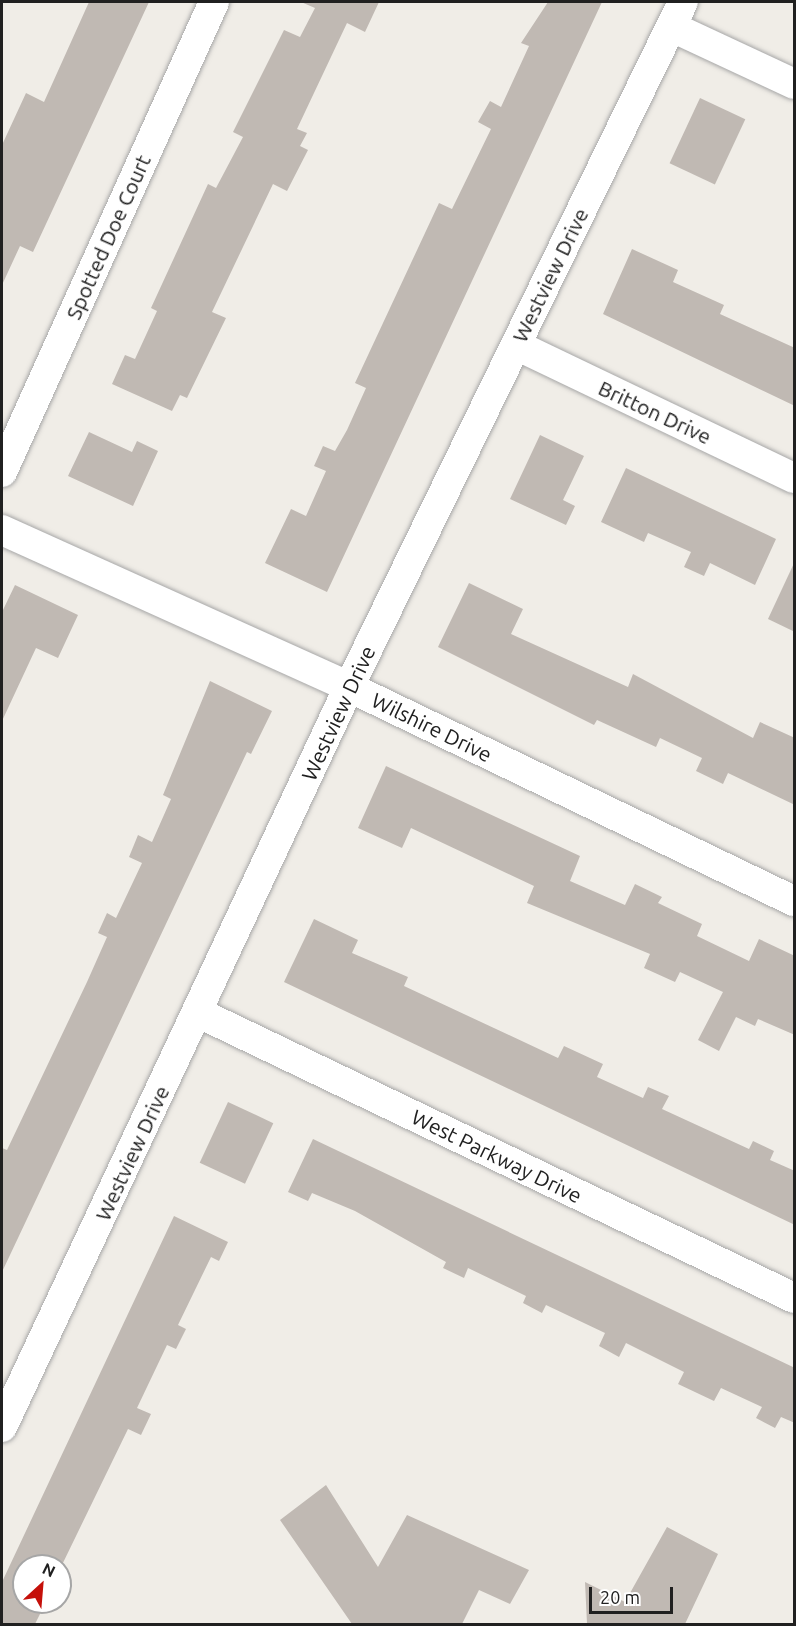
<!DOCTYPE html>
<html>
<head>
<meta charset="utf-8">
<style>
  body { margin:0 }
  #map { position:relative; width:796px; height:1626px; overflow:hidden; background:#f0ede7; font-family:Ubuntu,sans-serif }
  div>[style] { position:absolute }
  .building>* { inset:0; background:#c0b9b3; transform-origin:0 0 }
  .roads { filter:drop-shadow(0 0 2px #a7a7a7) drop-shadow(0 0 2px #a7a7a7) }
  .minor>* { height:30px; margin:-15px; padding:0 15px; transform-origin:15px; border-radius:15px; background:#fff }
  span { translate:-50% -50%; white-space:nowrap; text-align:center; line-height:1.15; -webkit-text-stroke:4.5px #fff; paint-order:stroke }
  .street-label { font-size:21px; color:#202020 }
  .frame { position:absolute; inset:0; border:3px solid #202020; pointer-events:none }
  .north { position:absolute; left:12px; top:1554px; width:60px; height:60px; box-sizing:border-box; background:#fff; border:2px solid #a6a6a6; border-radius:50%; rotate:26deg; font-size:16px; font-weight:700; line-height:24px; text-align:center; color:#202020 }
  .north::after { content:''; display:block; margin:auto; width:21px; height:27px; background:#c5100a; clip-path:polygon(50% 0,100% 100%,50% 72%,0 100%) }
  .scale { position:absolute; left:589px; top:1587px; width:84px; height:27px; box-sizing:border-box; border:3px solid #202020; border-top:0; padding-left:8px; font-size:18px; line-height:21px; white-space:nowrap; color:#202020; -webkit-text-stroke:4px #fff; paint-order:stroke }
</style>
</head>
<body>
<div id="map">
  <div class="building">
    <div style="clip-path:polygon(89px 2px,149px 2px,33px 252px,20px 246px,2px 285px,2px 145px,26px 93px,44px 102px)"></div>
    <div style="clip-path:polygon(301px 2px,379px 2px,365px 32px,347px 23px,297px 129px,307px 133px,300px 146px,308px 150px,287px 191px,273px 184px,212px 312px,226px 318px,187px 398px,180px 395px,172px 411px,112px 384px,125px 355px,135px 359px,157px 311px,151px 308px,208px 184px,216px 188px,243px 137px,233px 132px,284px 30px,300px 37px,315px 8px)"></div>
    <div style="clip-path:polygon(548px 2px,602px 2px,327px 592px,265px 563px,291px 509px,306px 516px,326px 471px,314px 466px,323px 446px,335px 451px,347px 430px,366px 388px,355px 383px,439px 203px,452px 209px,491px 129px,478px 122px,490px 101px,501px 107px,529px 46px,521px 43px)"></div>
    <div style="left:700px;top:98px;width:50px;height:72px;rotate:25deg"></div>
    <div style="clip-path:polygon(632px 249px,678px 270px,673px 282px,724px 305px,720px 314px,795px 348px,795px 406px,603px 314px)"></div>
    <div style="clip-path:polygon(89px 432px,132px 452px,137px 441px,158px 451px,133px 506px,68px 476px)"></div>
    <div style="clip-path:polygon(540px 435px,584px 456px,563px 500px,575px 506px,566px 525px,510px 499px)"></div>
    <div style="clip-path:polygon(626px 468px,776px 539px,755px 585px,710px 563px,704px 576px,684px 567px,691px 552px,648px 533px,644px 542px,601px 522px)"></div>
    <div style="clip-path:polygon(795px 561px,795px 632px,768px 619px)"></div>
    <div style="clip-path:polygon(469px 583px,523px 609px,511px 634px,628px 687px,633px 674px,753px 738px,760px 722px,795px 738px,795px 805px,728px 773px,723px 784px,696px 771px,702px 758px,660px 738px,656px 747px,597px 720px,594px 725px,438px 647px)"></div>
    <div style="clip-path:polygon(15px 585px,78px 615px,58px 658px,36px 648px,2px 721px,2px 612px)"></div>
    <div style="clip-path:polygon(210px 681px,272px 711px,251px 754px,247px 752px,2px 1272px,2px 1148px,7px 1150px,87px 982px,107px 937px,98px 933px,107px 913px,116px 918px,142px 863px,129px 857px,138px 835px,152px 842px,171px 799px,163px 795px)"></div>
    <div style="clip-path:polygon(386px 766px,580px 856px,570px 881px,625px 905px,635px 884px,662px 897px,658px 903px,702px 924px,697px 936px,749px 961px,759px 939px,795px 956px,795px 1035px,758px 1019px,755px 1026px,736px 1017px,719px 1051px,698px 1040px,723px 992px,680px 972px,675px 982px,644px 968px,650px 954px,527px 903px,534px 886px,411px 828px,402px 848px,358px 828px)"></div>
    <div style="clip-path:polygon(314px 919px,358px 940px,352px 953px,408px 977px,404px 986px,558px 1058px,564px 1046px,603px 1064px,597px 1077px,643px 1098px,648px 1087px,669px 1096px,662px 1109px,749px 1149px,753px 1141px,774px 1151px,770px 1160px,795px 1171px,795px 1225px,284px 982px)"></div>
    <div style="left:228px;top:1102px;width:50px;height:67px;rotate:25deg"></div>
    <div style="clip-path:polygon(313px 1139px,795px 1368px,795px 1423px,781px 1417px,775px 1428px,756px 1418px,762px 1407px,721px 1388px,714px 1401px,678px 1384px,684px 1372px,626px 1343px,619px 1357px,599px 1346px,605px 1333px,546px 1305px,542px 1313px,523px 1303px,526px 1296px,468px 1268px,464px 1278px,443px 1268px,446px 1262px,355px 1211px,312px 1193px,308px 1201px,288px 1192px)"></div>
    <div style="clip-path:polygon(174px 1216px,228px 1242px,219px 1261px,211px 1257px,178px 1325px,186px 1329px,176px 1349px,167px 1345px,137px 1408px,151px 1414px,141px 1435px,128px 1429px,60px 1569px,24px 1566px,24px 1602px,46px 1602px,35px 1624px,2px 1624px,2px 1582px)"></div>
    <div style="clip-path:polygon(326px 1485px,378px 1567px,407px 1515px,529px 1570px,510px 1604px,479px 1590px,462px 1624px,352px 1624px,280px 1520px)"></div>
    <div style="clip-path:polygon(667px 1527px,718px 1554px,685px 1624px,587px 1624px,585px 1582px,625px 1602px)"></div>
  </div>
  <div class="roads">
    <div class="minor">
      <div style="left:672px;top:27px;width:135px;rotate:25deg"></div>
      <div style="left:516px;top:345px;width:308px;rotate:25.6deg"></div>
      <div style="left:2px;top:472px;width:516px;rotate:-65.72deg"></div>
      <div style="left:2px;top:530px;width:381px;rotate:24.3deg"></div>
      <div style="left:349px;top:687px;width:494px;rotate:25.7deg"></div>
      <div style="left:199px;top:1013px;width:660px;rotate:25.59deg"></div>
      <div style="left:2px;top:1427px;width:817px;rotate:-64.88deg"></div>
      <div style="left:349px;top:687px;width:762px;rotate:-64.01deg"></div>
    </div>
  </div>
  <div class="street-label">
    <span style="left:108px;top:237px;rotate:-66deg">Spotted Doe Court</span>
    <span style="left:550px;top:275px;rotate:-64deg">Westview Drive</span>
    <span style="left:655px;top:412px;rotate:25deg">Britton Drive</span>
    <span style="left:338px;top:713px;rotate:-65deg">Westview Drive</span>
    <span style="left:432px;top:727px;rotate:26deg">Wilshire Drive</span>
    <span style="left:132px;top:1153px;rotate:-65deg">Westview Drive</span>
    <span style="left:497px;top:1156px;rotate:26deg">West Parkway Drive</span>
  </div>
  <div class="frame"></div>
  <div class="north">N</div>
  <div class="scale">20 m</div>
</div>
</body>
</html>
